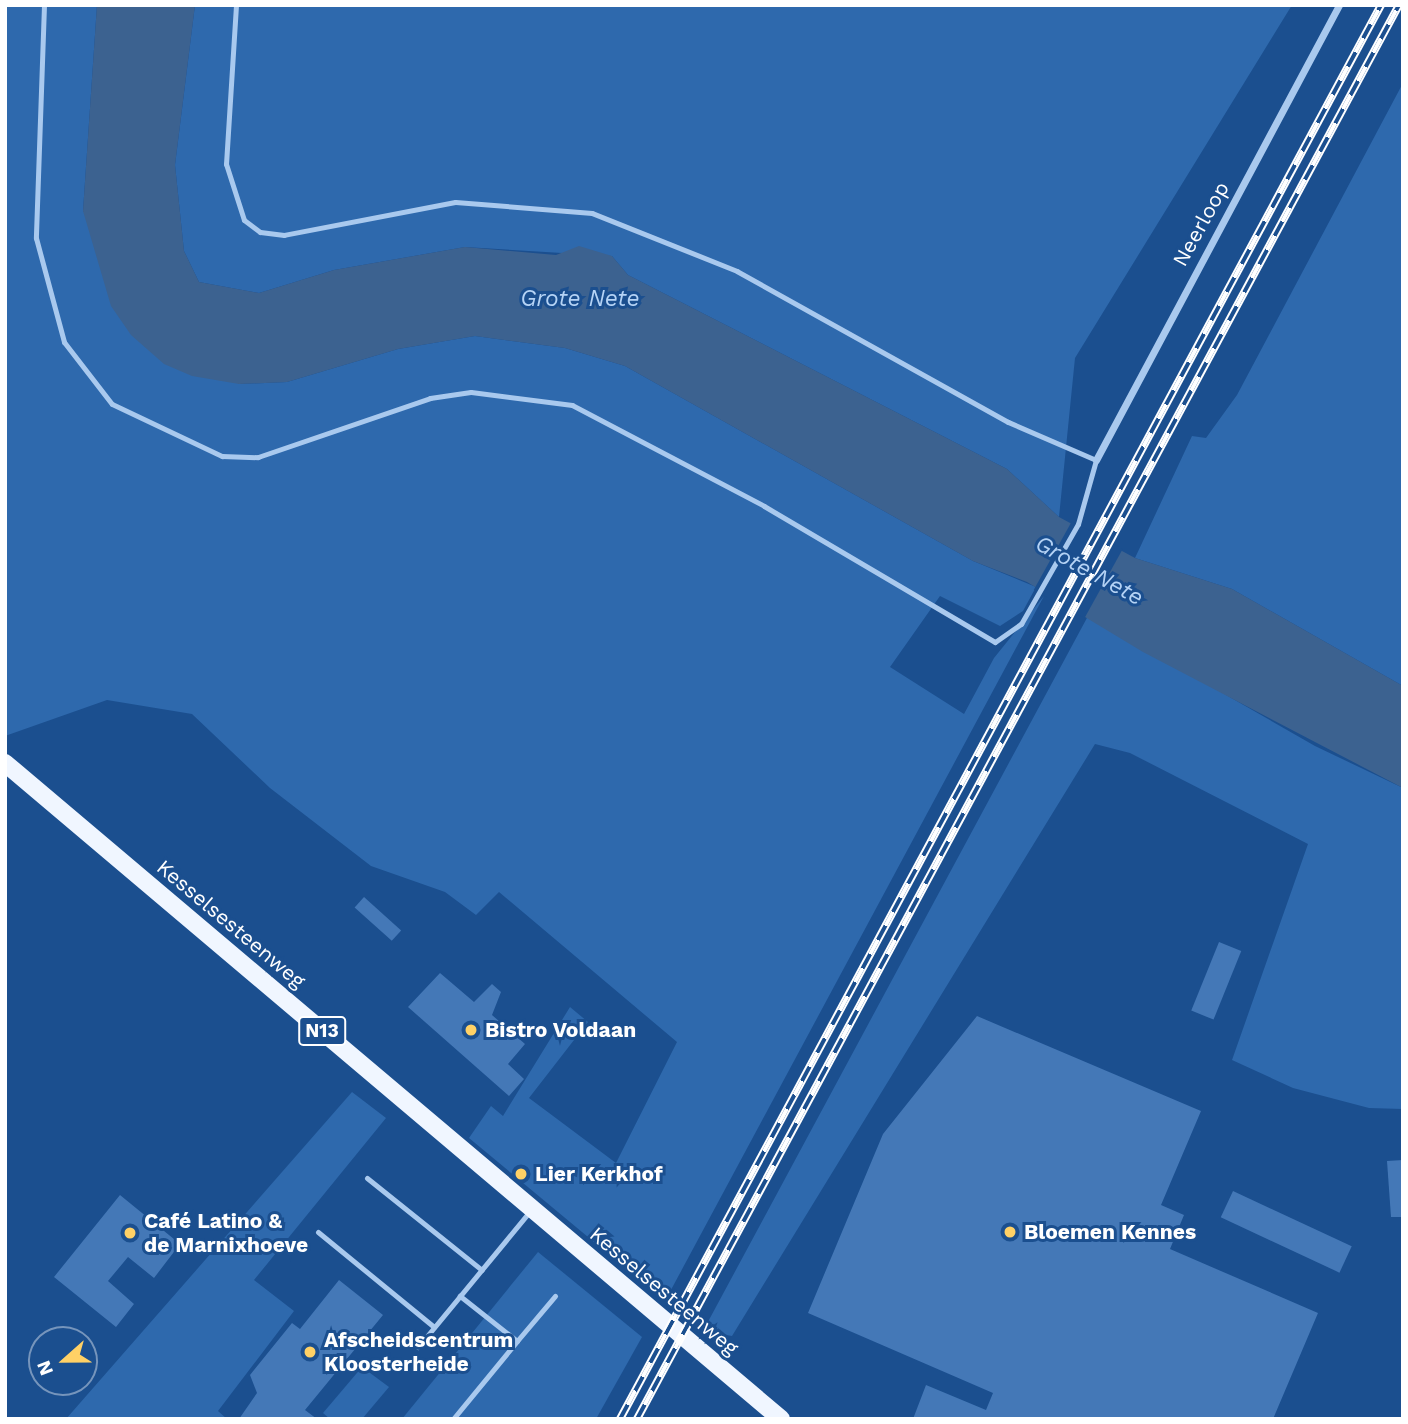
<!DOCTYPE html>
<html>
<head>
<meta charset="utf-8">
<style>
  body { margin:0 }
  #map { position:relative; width:1408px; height:1424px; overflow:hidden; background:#1b4f8f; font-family:"Work Sans",sans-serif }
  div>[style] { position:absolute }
  .green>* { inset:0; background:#2e69ad }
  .water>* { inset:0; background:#3c6290 }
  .pier>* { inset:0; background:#1b4f8f; transform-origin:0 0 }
  .building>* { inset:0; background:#4478b7; transform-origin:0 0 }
  .lane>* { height:5px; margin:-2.5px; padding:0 2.5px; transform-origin:2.5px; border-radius:2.5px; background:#a9c9ee }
  .street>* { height:7px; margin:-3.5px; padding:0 3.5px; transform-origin:3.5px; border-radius:3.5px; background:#a9c9ee }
  .primary>* { height:18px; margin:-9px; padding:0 9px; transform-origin:9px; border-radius:9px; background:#f0f6ff }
  .rail>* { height:8px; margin-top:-4px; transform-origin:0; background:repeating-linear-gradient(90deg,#1b4f8f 0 16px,#fff 0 32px); box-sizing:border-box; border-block:2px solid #fff }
  .dots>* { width:19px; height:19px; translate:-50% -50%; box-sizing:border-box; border:4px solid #1b4f8f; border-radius:50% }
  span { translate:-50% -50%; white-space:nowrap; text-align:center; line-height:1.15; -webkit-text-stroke:6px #1b4f8f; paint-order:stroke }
  .shield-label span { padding:2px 5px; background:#1b4f8f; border:2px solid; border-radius:5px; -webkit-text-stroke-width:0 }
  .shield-label { font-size:19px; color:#fff; font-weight:700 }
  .street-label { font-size:21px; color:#fff }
  .poi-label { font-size:21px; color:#fff; font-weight:700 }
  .left { translate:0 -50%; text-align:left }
  .water-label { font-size:23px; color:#b5d3f5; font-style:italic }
  .frame { position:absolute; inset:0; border:7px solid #fff; pointer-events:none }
  .north { position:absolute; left:28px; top:1326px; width:70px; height:70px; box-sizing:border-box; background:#1b4f8f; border:2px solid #7695bc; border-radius:50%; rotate:249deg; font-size:19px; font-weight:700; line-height:28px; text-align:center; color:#fff }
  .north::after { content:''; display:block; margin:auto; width:24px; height:32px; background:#ffd166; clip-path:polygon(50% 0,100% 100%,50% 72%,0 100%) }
</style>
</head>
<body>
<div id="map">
  <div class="green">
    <div style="clip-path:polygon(5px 5px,97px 5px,83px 211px,239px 384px,287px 382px,398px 349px,475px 336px,565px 348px,625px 366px,973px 561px,1036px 587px,1023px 611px,1000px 626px,940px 596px,890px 667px,964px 714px,994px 658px,1044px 596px,665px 1301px,469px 1138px,491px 1106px,503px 1116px,570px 1007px,588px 1022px,529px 1098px,616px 1163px,677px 1042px,499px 892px,476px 915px,445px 892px,371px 866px,270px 788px,192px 714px,107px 700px,5px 736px)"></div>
    <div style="clip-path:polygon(195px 5px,1292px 5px,1075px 358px,1059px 517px,1007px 469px,628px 275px,612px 256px,465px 247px,334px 270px,259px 293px,199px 282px,184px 251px,175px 165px)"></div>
    <div style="clip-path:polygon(1403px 83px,1403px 686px,1232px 589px,1135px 558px,1192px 436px,1206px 438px,1237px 395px)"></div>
    <div style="clip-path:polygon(1088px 616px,1315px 746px,1403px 788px,1403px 1109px,1369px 1108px,1293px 1088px,1232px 1060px,1308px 844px,1130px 753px,1095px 744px,732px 1336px,703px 1331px)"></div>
    <div style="clip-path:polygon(352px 1092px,386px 1118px,254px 1280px,294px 1311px,218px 1411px,227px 1419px,66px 1419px)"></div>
    <div style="clip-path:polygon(538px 1252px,642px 1337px,596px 1419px,402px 1419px)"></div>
    <div style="clip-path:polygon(362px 1367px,389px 1387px,362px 1419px,330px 1419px,323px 1413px)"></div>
  </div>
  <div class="water">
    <div style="clip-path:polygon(97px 5px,195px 5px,175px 165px,184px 251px,199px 282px,259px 293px,334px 270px,465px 247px,556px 255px,579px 246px,612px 256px,628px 275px,1007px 469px,1059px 517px,1135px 558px,1232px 589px,1403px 686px,1403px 788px,1143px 652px,1027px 582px,973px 561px,625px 366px,565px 348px,475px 336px,398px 349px,287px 382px,239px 384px,192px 376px,164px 364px,131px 335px,111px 306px,83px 211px)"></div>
  </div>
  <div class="pier">
    <div style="left:1072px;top:521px;width:58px;height:79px;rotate:29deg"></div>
  </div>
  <div class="building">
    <div style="left:364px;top:897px;width:50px;height:14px;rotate:42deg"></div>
    <div style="left:1219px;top:942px;width:24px;height:74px;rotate:22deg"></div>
    <div style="clip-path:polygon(440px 973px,474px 1002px,492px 984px,501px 992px,492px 1015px,525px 1044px,508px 1064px,524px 1079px,509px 1096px,408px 1007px)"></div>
    <div style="clip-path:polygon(977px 1016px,1201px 1111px,1161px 1205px,1184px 1215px,1170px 1249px,1318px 1313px,1273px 1419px,913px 1419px,926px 1385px,986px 1410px,993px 1393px,808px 1313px,883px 1134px)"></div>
    <div style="clip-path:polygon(1403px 1160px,1403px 1217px,1391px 1217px,1387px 1161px)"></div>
    <div style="left:1233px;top:1191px;width:131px;height:29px;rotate:25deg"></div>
    <div style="clip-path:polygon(120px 1195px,180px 1244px,154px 1278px,128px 1257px,108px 1281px,134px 1304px,116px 1327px,54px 1277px)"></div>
    <div style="clip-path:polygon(339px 1280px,383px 1315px,305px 1410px,317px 1419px,239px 1419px,257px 1393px,250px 1375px,292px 1323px,300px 1329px)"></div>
  </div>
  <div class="lane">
    <div style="left:44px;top:5px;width:233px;rotate:92deg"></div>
    <div style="left:36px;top:238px;width:108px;rotate:74.9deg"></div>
    <div style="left:64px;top:342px;width:78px;rotate:52.3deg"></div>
    <div style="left:112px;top:404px;width:122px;rotate:25.3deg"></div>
    <div style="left:222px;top:456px;width:36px;rotate:2deg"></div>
    <div style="left:258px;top:457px;width:182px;rotate:-18.9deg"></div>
    <div style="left:430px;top:398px;width:41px;rotate:-8.3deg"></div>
    <div style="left:471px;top:392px;width:102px;rotate:7.3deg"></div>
    <div style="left:572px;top:405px;width:217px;rotate:27.7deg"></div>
    <div style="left:764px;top:506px;width:268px;rotate:30.5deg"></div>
    <div style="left:995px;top:642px;width:32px;rotate:-35deg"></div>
    <div style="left:1021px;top:624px;width:115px;rotate:-60.3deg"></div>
    <div style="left:1078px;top:524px;width:66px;rotate:-74.3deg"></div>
    <div style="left:1096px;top:460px;width:96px;rotate:-156.6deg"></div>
    <div style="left:1008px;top:422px;width:310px;rotate:-150.9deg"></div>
    <div style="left:737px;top:271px;width:156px;rotate:-158.2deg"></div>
    <div style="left:592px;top:213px;width:137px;rotate:-175.4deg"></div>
    <div style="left:455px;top:202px;width:174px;rotate:169.1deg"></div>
    <div style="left:284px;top:235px;width:24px;rotate:-173deg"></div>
    <div style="left:260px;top:232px;width:20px;rotate:-143deg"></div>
    <div style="left:244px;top:220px;width:59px;rotate:-107.8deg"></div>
    <div style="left:226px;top:164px;width:159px;rotate:-86.4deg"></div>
    <div style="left:367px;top:1178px;width:147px;rotate:38.7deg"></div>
    <div style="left:318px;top:1232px;width:150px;rotate:39.3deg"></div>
    <div style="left:517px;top:1341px;width:59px;rotate:-49.8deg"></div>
    <div style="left:418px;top:1347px;width:176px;rotate:-50.5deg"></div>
    <div style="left:453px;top:1419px;width:101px;rotate:-50.6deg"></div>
    <div style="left:517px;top:1341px;width:73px;rotate:-141.7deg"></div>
  </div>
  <div class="street">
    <div style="left:1096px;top:460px;width:516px;rotate:-61.89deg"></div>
  </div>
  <div class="primary">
    <div style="left:5px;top:763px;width:1016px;rotate:40.21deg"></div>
  </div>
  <div class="rail">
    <div style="left:620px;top:1419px;width:1606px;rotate:-61.71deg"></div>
    <div style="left:637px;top:1419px;width:1606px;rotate:-61.68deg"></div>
  </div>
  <div class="dots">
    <div style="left:471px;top:1030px;background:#ffd166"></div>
    <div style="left:521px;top:1174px;background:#ffd166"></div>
    <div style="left:1010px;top:1232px;background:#ffd166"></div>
    <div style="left:130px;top:1233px;background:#ffd166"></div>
    <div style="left:310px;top:1352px;background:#ffd166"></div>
  </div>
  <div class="shield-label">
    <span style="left:322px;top:1031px">N13</span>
  </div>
  <div class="street-label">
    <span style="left:1201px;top:224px;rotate:-61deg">Neerloop</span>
    <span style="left:231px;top:924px;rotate:40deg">Kesselsesteenweg</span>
    <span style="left:664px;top:1291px;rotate:40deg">Kesselsesteenweg</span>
  </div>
  <div class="poi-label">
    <span class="left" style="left:485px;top:1030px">Bistro Voldaan</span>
    <span class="left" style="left:535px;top:1174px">Lier Kerkhof</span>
    <span class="left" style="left:144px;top:1233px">Café Latino &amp;<br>de Marnixhoeve</span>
    <span class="left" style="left:1024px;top:1232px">Bloemen Kennes</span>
    <span class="left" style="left:324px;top:1352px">Afscheidscentrum<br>Kloosterheide</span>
  </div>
  <div class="water-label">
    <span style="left:580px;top:299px">Grote Nete</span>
    <span style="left:1089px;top:571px;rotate:29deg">Grote Nete</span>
  </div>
  <div class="frame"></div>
  <div class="north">N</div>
</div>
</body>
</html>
